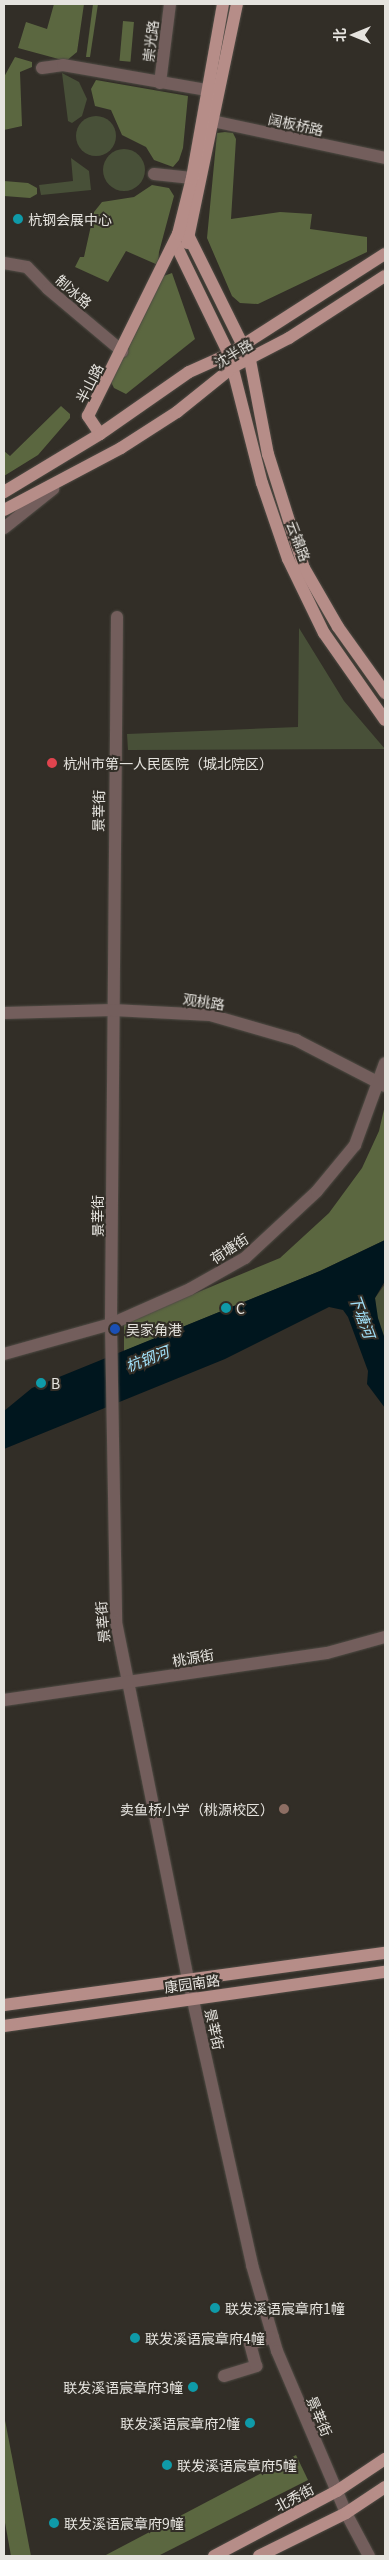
<!DOCTYPE html>
<html>
<head>
<meta charset="utf-8">
<style>
  body { margin:0 }
  #map { position:relative; width:389px; height:2560px; overflow:hidden; background:#322e27; font-family:Georgia,"Noto Sans SC",serif }
  div>[style] { position:absolute }
  .green>* { inset:0; background:#485038 }
  .round { border-radius:50% }
  .forest>* { inset:0; background:#5b6740; transform-origin:0 0 }
  .water>* { inset:0; background:#00161e }
  .roads { filter:drop-shadow(0 0 1px #4f4b44) drop-shadow(0 0 1px #4f4b44) }
  .minor>* { height:12px; margin:-6px; padding:0 6px; transform-origin:6px; border-radius:6px; background:#735e5c }
  .major>* { height:12px; margin:-6px; padding:0 6px; transform-origin:6px; border-radius:6px; background:#b68d88 }
  .dots>* { width:14px; height:14px; translate:-50% -50%; box-sizing:border-box; border:2px solid #322e27; border-radius:50% }
  span { translate:-50% -50%; white-space:nowrap; text-align:center; line-height:1.15; -webkit-text-stroke:4px #322e27; paint-order:stroke }
  .street-label { font-size:14px; color:#e5e3de }
  .poi-label { font-size:14px; color:#e5e3de }
  .left { translate:0 -50%; text-align:left }
  .right { translate:-100% -50%; text-align:right }
  .water-label { font-size:15px; color:#a1e0f8; font-style:italic }
  .frame { position:absolute; inset:0; border:5px solid #e5e3de; pointer-events:none }
  .north { position:absolute; left:329px; top:10px; width:50px; height:50px; -webkit-text-stroke:4px #322e27; paint-order:stroke; rotate:270deg; font-size:14px; font-weight:700; line-height:20px; text-align:center; color:#e5e3de }
  .north::after { content:''; display:block; margin:auto; width:18px; height:22px; background:#e5e3de; clip-path:polygon(50% 0,100% 100%,50% 72%,0 100%) }
</style>
</head>
<body>
<div id="map">
  <div class="green">
    <div style="clip-path:polygon(62px 73px,79px 82px,87px 99px,82px 116px,72px 123px,68px 121px)"></div>
    <div class="round" style="left:76px;top:116px;width:40px;height:40px"></div>
    <div class="round" style="left:103px;top:149px;width:42px;height:42px"></div>
    <div style="clip-path:polygon(71px 158px,89px 171px,91px 190px,41px 195px,39px 185px,73px 181px)"></div>
    <div style="clip-path:polygon(299px 628px,344px 701px,385px 749px,128px 750px,127px 734px,298px 727px)"></div>
    <div style="clip-path:polygon(385px 1284px,385px 1378px,381px 1376px,375px 1298px)"></div>
  </div>
  <div class="forest">
    <div style="clip-path:polygon(54px 4px,84px 4px,77px 52px,66px 61px,18px 48px,26px 22px,47px 29px)"></div>
    <div style="clip-path:polygon(93px 4px,98px 4px,90px 57px,86px 57px)"></div>
    <div style="left:123px;top:21px;width:11px;height:40px;rotate:5deg"></div>
    <div style="clip-path:polygon(15px 57px,32px 62px,32px 67px,20px 72px,22px 126px,4px 130px,4px 77px)"></div>
    <div style="clip-path:polygon(96px 80px,188px 96px,183px 148px,179px 160px,173px 167px,154px 160px,146px 147px,122px 135px,111px 110px,95px 106px,91px 89px)"></div>
    <div style="clip-path:polygon(225px 132px,233px 133px,236px 139px,231px 219px,280px 212px,312px 214px,310px 229px,367px 237px,367px 252px,258px 304px,240px 303px,232px 296px,207px 238px,217px 133px)"></div>
    <div style="clip-path:polygon(4px 181px,28px 183px,37px 188px,37px 194px,30px 198px,4px 196px)"></div>
    <div style="clip-path:polygon(152px 185px,169px 188px,174px 196px,159px 252px,158px 265px,126px 251px,108px 282px,75px 267px,80px 257px,84px 257px,94px 212px,102px 202px,134px 197px)"></div>
    <div style="clip-path:polygon(172px 273px,195px 339px,126px 394px,114px 388px,111px 382px,161px 277px)"></div>
    <div style="clip-path:polygon(61px 406px,70px 414px,70px 418px,38px 455px,4px 476px,4px 451px,10px 456px)"></div>
    <div style="clip-path:polygon(385px 1105px,385px 1240px,320px 1271px,124px 1351px,124px 1323px,280px 1258px,329px 1213px,362px 1168px,379px 1131px)"></div>
    <div style="clip-path:polygon(4px 2415px,31px 2556px,11px 2556px,4px 2517px)"></div>
    <div style="clip-path:polygon(296px 2455px,308px 2480px,158px 2556px,104px 2556px)"></div>
  </div>
  <div class="water">
    <div style="clip-path:polygon(385px 1240px,385px 1281px,375px 1298px,378px 1318px,385px 1339px,385px 1408px,367px 1384px,368px 1371px,348px 1317px,343px 1310px,329px 1307px,225px 1359px,4px 1449px,4px 1411px,32px 1388px,320px 1271px)"></div>
  </div>
  <div class="roads">
    <div class="minor">
      <div style="left:42px;top:68px;width:21px;rotate:-8deg"></div>
      <div style="left:63px;top:65px;width:145px;rotate:9.9deg"></div>
      <div style="left:160px;top:83px;width:80px;rotate:-82.8deg"></div>
      <div style="left:203px;top:119px;width:186px;rotate:12.1deg"></div>
      <div style="left:154px;top:174px;width:38px;rotate:6deg"></div>
      <div style="left:4px;top:263px;width:23px;rotate:10deg"></div>
      <div style="left:27px;top:267px;width:30px;rotate:46deg"></div>
      <div style="left:48px;top:289px;width:97px;rotate:40deg"></div>
      <div style="left:4px;top:528px;width:63px;rotate:-38.5deg"></div>
      <div style="left:117px;top:617px;width:707px;rotate:90.49deg"></div>
      <div style="left:111px;top:1324px;width:298px;rotate:89deg"></div>
      <div style="left:116px;top:1622px;width:363px;rotate:78.6deg"></div>
      <div style="left:188px;top:1978px;width:294px;rotate:77.4deg"></div>
      <div style="left:252px;top:2265px;width:90px;rotate:73.8deg"></div>
      <div style="left:277px;top:2351px;width:176px;rotate:66.9deg"></div>
      <div style="left:346px;top:2513px;width:49px;rotate:61.9deg"></div>
      <div style="left:4px;top:1013px;width:109px;rotate:-1.6deg"></div>
      <div style="left:113px;top:1010px;width:97px;rotate:3deg"></div>
      <div style="left:210px;top:1015px;width:90px;rotate:16.2deg"></div>
      <div style="left:296px;top:1040px;width:100px;rotate:27.3deg"></div>
      <div style="left:4px;top:1354px;width:111px;rotate:-15.7deg"></div>
      <div style="left:111px;top:1324px;width:86px;rotate:-23.9deg"></div>
      <div style="left:190px;top:1289px;width:63px;rotate:-29.4deg"></div>
      <div style="left:245px;top:1258px;width:98px;rotate:-42.9deg"></div>
      <div style="left:317px;top:1191px;width:60px;rotate:-50.4deg"></div>
      <div style="left:355px;top:1145px;width:87px;rotate:-69.9deg"></div>
      <div style="left:4px;top:1700px;width:326px;rotate:-8.3deg"></div>
      <div style="left:327px;top:1653px;width:60px;rotate:-15.4deg"></div>
      <div style="left:224px;top:2376px;width:34px;rotate:-17deg"></div>
      <div style="left:256px;top:2366px;width:23px;rotate:-105deg"></div>
      <div style="left:250px;top:2344px;width:24px;rotate:-17deg"></div>
    </div>
    <div class="major">
      <div style="left:178px;top:234px;width:11px;rotate:15deg"></div>
      <div style="left:189px;top:237px;width:137px;rotate:63.6deg"></div>
      <div style="left:250px;top:360px;width:96px;rotate:79.2deg"></div>
      <div style="left:268px;top:454px;width:120px;rotate:72.5deg"></div>
      <div style="left:304px;top:568px;width:68px;rotate:60deg"></div>
      <div style="left:338px;top:627px;width:81px;rotate:54.5deg"></div>
      <div style="left:175px;top:243px;width:123px;rotate:64.1deg"></div>
      <div style="left:229px;top:354px;width:133px;rotate:75.7deg"></div>
      <div style="left:262px;top:483px;width:80px;rotate:71.1deg"></div>
      <div style="left:288px;top:559px;width:82px;rotate:64.1deg"></div>
      <div style="left:324px;top:633px;width:106px;rotate:55deg"></div>
      <div style="left:187px;top:243px;width:244px;rotate:-78.2deg"></div>
      <div style="left:100px;top:434px;width:22px;rotate:-124deg"></div>
      <div style="left:88px;top:416px;width:203px;rotate:-63.7deg"></div>
      <div style="left:178px;top:234px;width:58px;rotate:-76deg"></div>
      <div style="left:192px;top:178px;width:177px;rotate:-79.9deg"></div>
      <div style="left:4px;top:492px;width:112px;rotate:-31.1deg"></div>
      <div style="left:100px;top:434px;width:108px;rotate:-34.9deg"></div>
      <div style="left:189px;top:372px;width:44px;rotate:-24.2deg"></div>
      <div style="left:229px;top:354px;width:185px;rotate:-32.7deg"></div>
      <div style="left:4px;top:510px;width:132px;rotate:-27.9deg"></div>
      <div style="left:121px;top:448px;width:67px;rotate:-32.7deg"></div>
      <div style="left:177px;top:412px;width:72px;rotate:-38.8deg"></div>
      <div style="left:233px;top:367px;width:63px;rotate:-27.4deg"></div>
      <div style="left:289px;top:338px;width:114px;rotate:-32.9deg"></div>
      <div style="left:4px;top:2005px;width:385px;rotate:-7.8deg"></div>
      <div style="left:4px;top:2026px;width:385px;rotate:-8.1deg"></div>
      <div style="left:214px;top:2556px;width:139px;rotate:-27.9deg"></div>
      <div style="left:337px;top:2491px;width:58px;rotate:-33.7deg"></div>
      <div style="left:259px;top:2556px;width:97px;rotate:-26.3deg"></div>
      <div style="left:346px;top:2513px;width:47px;rotate:-33.7deg"></div>
    </div>
  </div>
  <div class="dots">
    <div style="left:18px;top:219px;background:#0f9aa8"></div>
    <div style="left:52px;top:763px;background:#e0444e"></div>
    <div style="left:226px;top:1308px;background:#0f9aa8"></div>
    <div style="left:115px;top:1329px;background:#1a4fb4"></div>
    <div style="left:41px;top:1383px;background:#0f9aa8"></div>
    <div style="left:284px;top:1809px;background:#8d6e63"></div>
    <div style="left:215px;top:2308px;background:#0f9aa8"></div>
    <div style="left:135px;top:2338px;background:#0f9aa8"></div>
    <div style="left:193px;top:2387px;background:#0f9aa8"></div>
    <div style="left:250px;top:2423px;background:#0f9aa8"></div>
    <div style="left:167px;top:2465px;background:#0f9aa8"></div>
    <div style="left:54px;top:2523px;background:#0f9aa8"></div>
  </div>
  <div class="street-label">
    <span style="left:150px;top:41px;rotate:-83deg">崇光路</span>
    <span style="left:296px;top:124px;rotate:12deg">阔板桥路</span>
    <span style="left:74px;top:291px;rotate:41deg">制冰路</span>
    <span style="left:233px;top:353px;rotate:-31deg">沈半路</span>
    <span style="left:89px;top:383px;rotate:-63deg">半山路</span>
    <span style="left:299px;top:541px;rotate:69deg">云锦路</span>
    <span style="left:98px;top:811px;rotate:-89deg">景莘街</span>
    <span style="left:204px;top:1001px;rotate:8deg">观桃路</span>
    <span style="left:97px;top:1216px;rotate:-90deg">景莘街</span>
    <span style="left:229px;top:1248px;rotate:-33deg">荷塘街</span>
    <span style="left:102px;top:1622px;rotate:-95deg">景莘街</span>
    <span style="left:193px;top:1657px;rotate:-10deg">桃源街</span>
    <span style="left:192px;top:1983px;rotate:-8deg">康园南路</span>
    <span style="left:215px;top:2029px;rotate:78deg">景莘街</span>
    <span style="left:320px;top:2416px;rotate:67deg">景莘街</span>
    <span style="left:294px;top:2497px;rotate:-28deg">北秀街</span>
  </div>
  <div class="poi-label">
    <span class="left" style="left:28px;top:219px">杭钢会展中心</span>
    <span class="left" style="left:63px;top:763px">杭州市第一人民医院（城北院区）</span>
    <span class="left" style="left:236px;top:1308px">C</span>
    <span class="left" style="left:126px;top:1329px">吴家角港</span>
    <span class="left" style="left:51px;top:1383px">B</span>
    <span class="right" style="left:274px;top:1809px">卖鱼桥小学（桃源校区）</span>
    <span class="left" style="left:225px;top:2308px">联发溪语宸章府1幢</span>
    <span class="left" style="left:145px;top:2338px">联发溪语宸章府4幢</span>
    <span class="right" style="left:183px;top:2387px">联发溪语宸章府3幢</span>
    <span class="right" style="left:240px;top:2423px">联发溪语宸章府2幢</span>
    <span class="left" style="left:177px;top:2465px">联发溪语宸章府5幢</span>
    <span class="left" style="left:64px;top:2523px">联发溪语宸章府9幢</span>
  </div>
  <div class="water-label">
    <span style="left:363px;top:1316px;rotate:70deg">下塘河</span>
    <span style="left:147px;top:1358px;rotate:-21deg">杭钢河</span>
  </div>
  <div class="frame"></div>
  <div class="north">北</div>
</div>
</body>
</html>
